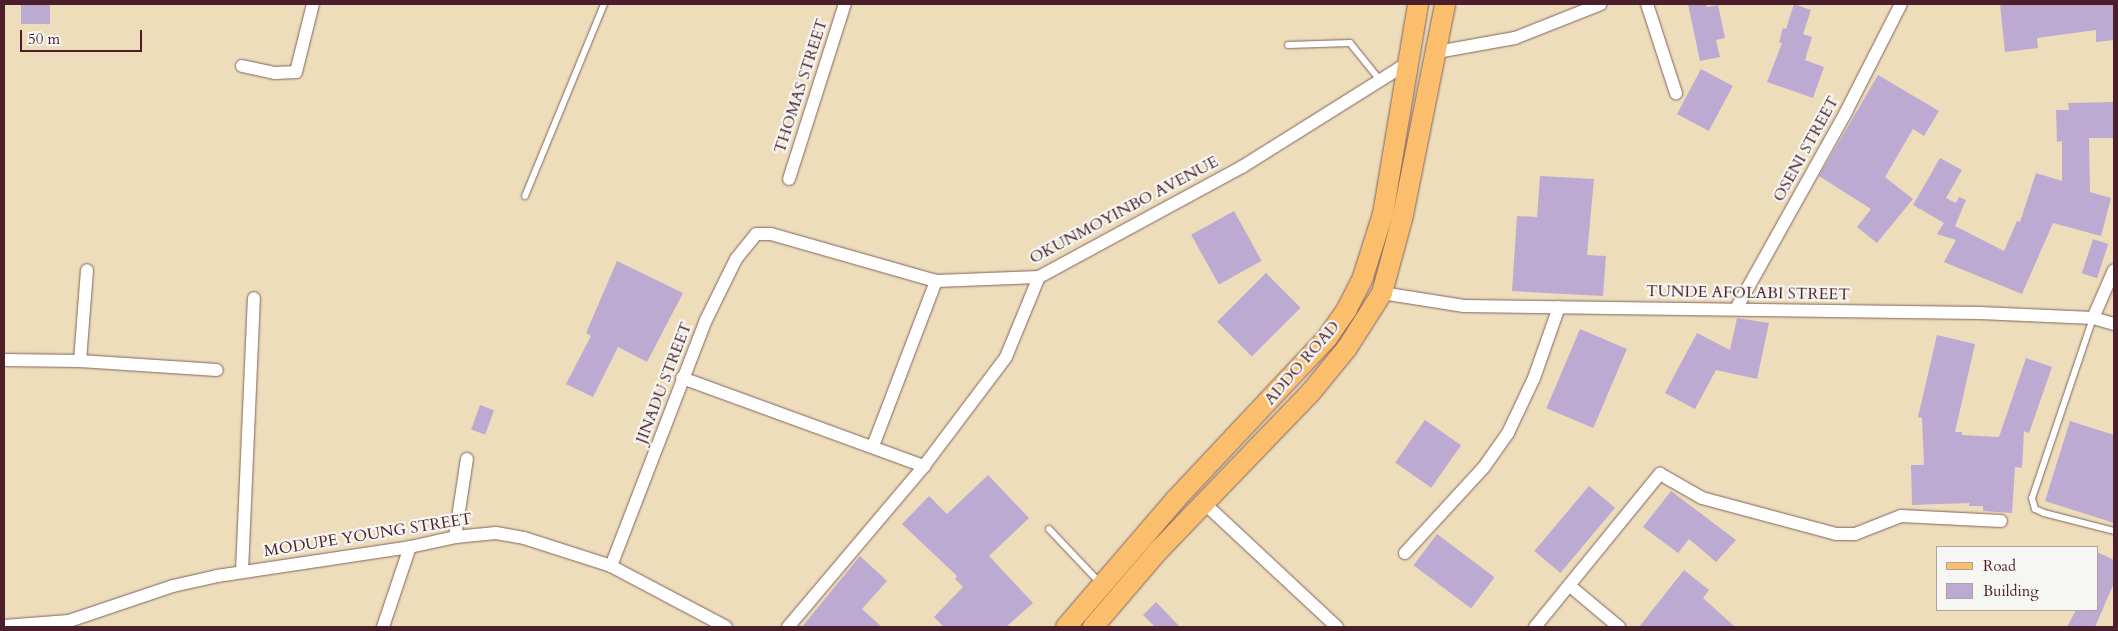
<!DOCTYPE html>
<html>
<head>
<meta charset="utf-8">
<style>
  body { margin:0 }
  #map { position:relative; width:2118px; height:631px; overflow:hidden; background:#edddbb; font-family:Cardo,serif }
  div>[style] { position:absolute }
  .building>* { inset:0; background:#bcaad3; transform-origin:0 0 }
  .roads { filter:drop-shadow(0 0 1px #83625d) drop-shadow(0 0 1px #83625d) }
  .service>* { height:6px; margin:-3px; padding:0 3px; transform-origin:3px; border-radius:3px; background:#fff }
  .minor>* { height:12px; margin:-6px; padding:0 6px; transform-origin:6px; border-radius:6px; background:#fff }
  .primary>* { height:20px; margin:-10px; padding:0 10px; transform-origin:10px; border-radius:10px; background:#fabe6d }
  span { translate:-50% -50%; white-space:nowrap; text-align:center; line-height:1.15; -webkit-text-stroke:4.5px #f6f6f2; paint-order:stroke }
  .street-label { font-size:16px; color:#4a1f2b }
  .frame { position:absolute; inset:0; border:5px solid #4a1f2b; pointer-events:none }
  .legend { position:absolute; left:1936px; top:546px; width:162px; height:65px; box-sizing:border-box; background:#f6f6f2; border:1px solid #b1a0a2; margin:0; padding:6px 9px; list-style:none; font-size:15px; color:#4a1f2b }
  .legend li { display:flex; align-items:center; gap:10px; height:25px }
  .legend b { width:25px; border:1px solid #b1a0a2 }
  .scale { position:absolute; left:20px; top:30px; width:122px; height:22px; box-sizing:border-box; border:2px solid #4a1f2b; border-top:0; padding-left:6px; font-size:15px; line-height:18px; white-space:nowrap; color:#4a1f2b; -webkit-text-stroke:4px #f6f6f2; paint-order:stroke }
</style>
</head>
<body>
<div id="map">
  <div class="building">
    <div style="left:21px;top:4px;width:29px;height:20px"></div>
    <div style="clip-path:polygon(1688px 4px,1706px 4px,1707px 7px,1718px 5px,1725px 38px,1716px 40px,1720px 57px,1700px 61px)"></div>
    <div style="clip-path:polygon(1794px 4px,1811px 10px,1803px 34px,1812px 37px,1805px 60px,1824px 67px,1813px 98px,1767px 82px,1782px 43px,1779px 42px,1783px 28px,1786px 29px)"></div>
    <div style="clip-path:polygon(2000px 4px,2114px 4px,2114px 40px,2096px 42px,2096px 30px,2037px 38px,2038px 48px,2005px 52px)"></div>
    <div style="left:1701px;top:69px;width:36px;height:51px;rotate:28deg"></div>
    <div style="clip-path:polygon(1878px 75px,1939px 111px,1924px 136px,1913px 129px,1885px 177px,1913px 199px,1877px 243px,1857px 227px,1871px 209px,1819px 176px)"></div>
    <div style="clip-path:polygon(2114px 102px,2114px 138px,2089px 138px,2090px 192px,2111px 198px,2101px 236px,2053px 223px,2022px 294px,1944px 262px,1956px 240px,1937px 234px,1944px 223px,1913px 205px,1940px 158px,1962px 170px,1946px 198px,1956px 203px,1959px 197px,1966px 200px,1955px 226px,2004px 251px,2017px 221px,2020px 222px,2036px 173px,2062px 181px,2062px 141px,2057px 142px,2056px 110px,2069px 110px,2068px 103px)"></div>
    <div style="clip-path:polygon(1540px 176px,1594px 179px,1587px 255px,1606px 256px,1603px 296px,1512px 291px,1517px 216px,1537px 217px)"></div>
    <div style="left:1234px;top:211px;width:57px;height:49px;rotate:61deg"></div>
    <div style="left:2093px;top:239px;width:16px;height:36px;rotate:18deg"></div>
    <div style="clip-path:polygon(617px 261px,683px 293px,647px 362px,618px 347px,593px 397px,566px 384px,591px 336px,586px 333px)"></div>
    <div style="left:1266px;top:273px;width:49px;height:69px;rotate:45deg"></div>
    <div style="clip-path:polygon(1737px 318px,1769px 323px,1757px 379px,1716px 370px,1695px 409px,1665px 393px,1697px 333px,1730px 350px)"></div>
    <div style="left:1580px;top:329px;width:51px;height:86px;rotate:23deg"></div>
    <div style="clip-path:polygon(1937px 335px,1975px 344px,1955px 432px,1962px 432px,1962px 435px,1999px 437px,2026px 358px,2052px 367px,2029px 433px,2024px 431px,2022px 468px,2015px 467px,2012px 513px,1983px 511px,1983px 506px,1969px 506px,1969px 503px,1912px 505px,1911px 465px,1924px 465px,1922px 418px,1918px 417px)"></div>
    <div style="left:480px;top:405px;width:15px;height:26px;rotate:20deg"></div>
    <div style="left:1425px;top:420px;width:44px;height:52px;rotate:35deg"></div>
    <div style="clip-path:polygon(2070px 421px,2114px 435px,2114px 523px,2045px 501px)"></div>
    <div style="clip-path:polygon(988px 475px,1029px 518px,989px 556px,1033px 603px,1006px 627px,944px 627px,934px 617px,963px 587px,955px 579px,957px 576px,902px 524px,929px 496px,947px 514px)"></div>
    <div style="left:1589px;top:486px;width:34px;height:85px;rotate:40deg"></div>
    <div style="clip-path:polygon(1671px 491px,1736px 540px,1716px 562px,1689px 539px,1678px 553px,1643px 527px)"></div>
    <div style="left:1437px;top:534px;width:72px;height:39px;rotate:37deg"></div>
    <div style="clip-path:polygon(2097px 552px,2114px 560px,2114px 583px,2095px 627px,2067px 627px,2076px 610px,2097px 610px)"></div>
    <div style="clip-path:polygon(860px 556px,887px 581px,862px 609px,882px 627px,802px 627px)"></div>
    <div style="clip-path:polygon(1684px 570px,1709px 590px,1703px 598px,1735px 627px,1639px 627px)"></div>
    <div style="clip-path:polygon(1156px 602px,1180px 627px,1155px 627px,1143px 615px)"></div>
  </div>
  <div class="roads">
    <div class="service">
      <div style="left:1288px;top:45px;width:62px;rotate:-1.8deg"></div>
      <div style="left:1350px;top:43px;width:48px;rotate:51deg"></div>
      <div style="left:525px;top:196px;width:208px;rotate:-67.6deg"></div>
      <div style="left:2093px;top:318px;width:190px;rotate:108.7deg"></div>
      <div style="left:2032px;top:498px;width:11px;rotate:75deg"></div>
      <div style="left:2035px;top:509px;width:10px;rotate:24deg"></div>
      <div style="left:2044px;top:513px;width:72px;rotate:14.4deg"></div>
      <div style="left:1049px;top:529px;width:76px;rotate:46.6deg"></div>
    </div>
    <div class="minor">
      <div style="left:1647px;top:4px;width:94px;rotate:72deg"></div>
      <div style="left:1437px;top:52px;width:79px;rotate:-10.2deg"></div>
      <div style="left:1515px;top:38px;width:92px;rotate:-21.6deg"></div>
      <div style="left:242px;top:66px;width:34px;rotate:12deg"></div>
      <div style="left:275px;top:73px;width:21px;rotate:-3deg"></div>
      <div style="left:296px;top:72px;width:70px;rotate:-76deg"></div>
      <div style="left:789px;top:179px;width:184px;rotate:-72.3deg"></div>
      <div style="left:1382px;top:293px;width:83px;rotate:9deg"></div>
      <div style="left:1464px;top:306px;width:516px;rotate:0.78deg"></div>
      <div style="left:1980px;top:313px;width:113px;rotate:2.5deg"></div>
      <div style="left:2093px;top:318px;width:22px;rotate:16deg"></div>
      <div style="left:1736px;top:309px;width:226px;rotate:-60.8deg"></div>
      <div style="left:1846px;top:112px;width:121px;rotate:-63deg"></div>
      <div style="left:2093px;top:318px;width:52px;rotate:-66.4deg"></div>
      <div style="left:4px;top:360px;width:76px;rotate:0.8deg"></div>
      <div style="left:80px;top:361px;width:137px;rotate:3.8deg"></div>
      <div style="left:80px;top:361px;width:91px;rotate:-85.6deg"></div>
      <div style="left:682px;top:378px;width:258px;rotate:20deg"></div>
      <div style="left:873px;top:446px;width:177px;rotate:-69.1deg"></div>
      <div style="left:1204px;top:503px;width:182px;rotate:43deg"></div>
      <div style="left:455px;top:537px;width:79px;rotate:-81.3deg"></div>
      <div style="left:1405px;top:553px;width:117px;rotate:-47.4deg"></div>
      <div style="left:1484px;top:467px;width:42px;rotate:-54.8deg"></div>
      <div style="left:1508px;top:433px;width:61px;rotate:-64.7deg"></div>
      <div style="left:1534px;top:378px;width:75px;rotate:-70.6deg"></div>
      <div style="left:611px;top:566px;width:264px;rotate:-68.9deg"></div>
      <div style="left:706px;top:320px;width:68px;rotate:-63.8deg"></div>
      <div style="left:736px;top:259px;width:32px;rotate:-51deg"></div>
      <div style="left:756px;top:234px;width:15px"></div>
      <div style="left:771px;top:234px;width:172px;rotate:15.9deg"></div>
      <div style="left:936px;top:281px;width:103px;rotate:-2.2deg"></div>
      <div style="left:1039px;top:277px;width:231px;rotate:-28.5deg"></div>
      <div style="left:1242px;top:167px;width:196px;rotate:-32.1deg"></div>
      <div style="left:242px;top:571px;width:273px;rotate:-87.5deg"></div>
      <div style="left:1570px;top:586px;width:64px;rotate:39.9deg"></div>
      <div style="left:4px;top:626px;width:65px;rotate:-4.4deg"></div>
      <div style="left:69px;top:621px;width:110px;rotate:-18.6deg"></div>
      <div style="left:173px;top:586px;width:45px;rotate:-12.8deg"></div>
      <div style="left:217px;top:576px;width:195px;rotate:-8.5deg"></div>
      <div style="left:410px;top:547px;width:46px;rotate:-12.5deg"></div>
      <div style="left:455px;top:537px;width:41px;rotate:-5.6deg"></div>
      <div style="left:496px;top:533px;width:28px;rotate:10deg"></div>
      <div style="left:524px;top:538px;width:91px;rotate:17.8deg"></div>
      <div style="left:611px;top:566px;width:130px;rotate:27.9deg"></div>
      <div style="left:383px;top:627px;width:84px;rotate:-71.4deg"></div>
      <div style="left:788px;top:627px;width:211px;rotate:-49.8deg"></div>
      <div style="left:924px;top:466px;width:136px;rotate:-53deg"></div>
      <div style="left:1006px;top:357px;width:87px;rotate:-67.6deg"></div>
      <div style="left:1535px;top:627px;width:198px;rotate:-50.8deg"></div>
      <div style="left:1660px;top:474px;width:48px;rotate:29.7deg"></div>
      <div style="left:1702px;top:498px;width:139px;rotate:15deg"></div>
      <div style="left:1836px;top:534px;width:19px"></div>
      <div style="left:1855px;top:534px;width:49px;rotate:-21.4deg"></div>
      <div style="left:1901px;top:516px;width:100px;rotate:2.9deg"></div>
    </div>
    <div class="primary">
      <div style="left:1066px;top:627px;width:169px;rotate:-49.3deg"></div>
      <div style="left:1176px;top:499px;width:221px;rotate:-46.8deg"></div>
      <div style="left:1327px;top:338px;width:35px;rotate:-55deg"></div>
      <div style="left:1347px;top:309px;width:36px;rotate:-63deg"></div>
      <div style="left:1363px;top:277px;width:66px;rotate:-72.4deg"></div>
      <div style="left:1383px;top:214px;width:213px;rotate:-80.5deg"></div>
      <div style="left:1093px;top:627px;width:100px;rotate:-49.5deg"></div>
      <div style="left:1158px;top:551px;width:221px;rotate:-46.1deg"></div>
      <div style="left:1311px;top:392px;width:57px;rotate:-50.7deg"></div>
      <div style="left:1347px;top:348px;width:65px;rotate:-57.5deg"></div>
      <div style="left:1382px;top:293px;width:81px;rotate:-74.9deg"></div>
      <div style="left:1403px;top:215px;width:215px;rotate:-78.7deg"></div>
    </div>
  </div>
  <div class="street-label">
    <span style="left:801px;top:86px;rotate:-72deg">THOMAS STREET</span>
    <span style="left:1806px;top:149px;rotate:-61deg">OSENI STREET</span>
    <span style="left:1124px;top:210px;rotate:-28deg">OKUNMOYINBO AVENUE</span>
    <span style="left:1748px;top:293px;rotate:1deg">TUNDE AFOLABI STREET</span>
    <span style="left:1302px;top:363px;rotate:-49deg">ADDO ROAD</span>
    <span style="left:664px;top:383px;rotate:-69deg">JINADU STREET</span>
    <span style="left:368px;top:535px;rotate:-9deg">MODUPE YOUNG STREET</span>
  </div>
  <div class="frame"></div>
  <ul class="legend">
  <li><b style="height:6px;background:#fabe6d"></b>Road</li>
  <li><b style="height:14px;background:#bcaad3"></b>Building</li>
  </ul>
  <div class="scale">50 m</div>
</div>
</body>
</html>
